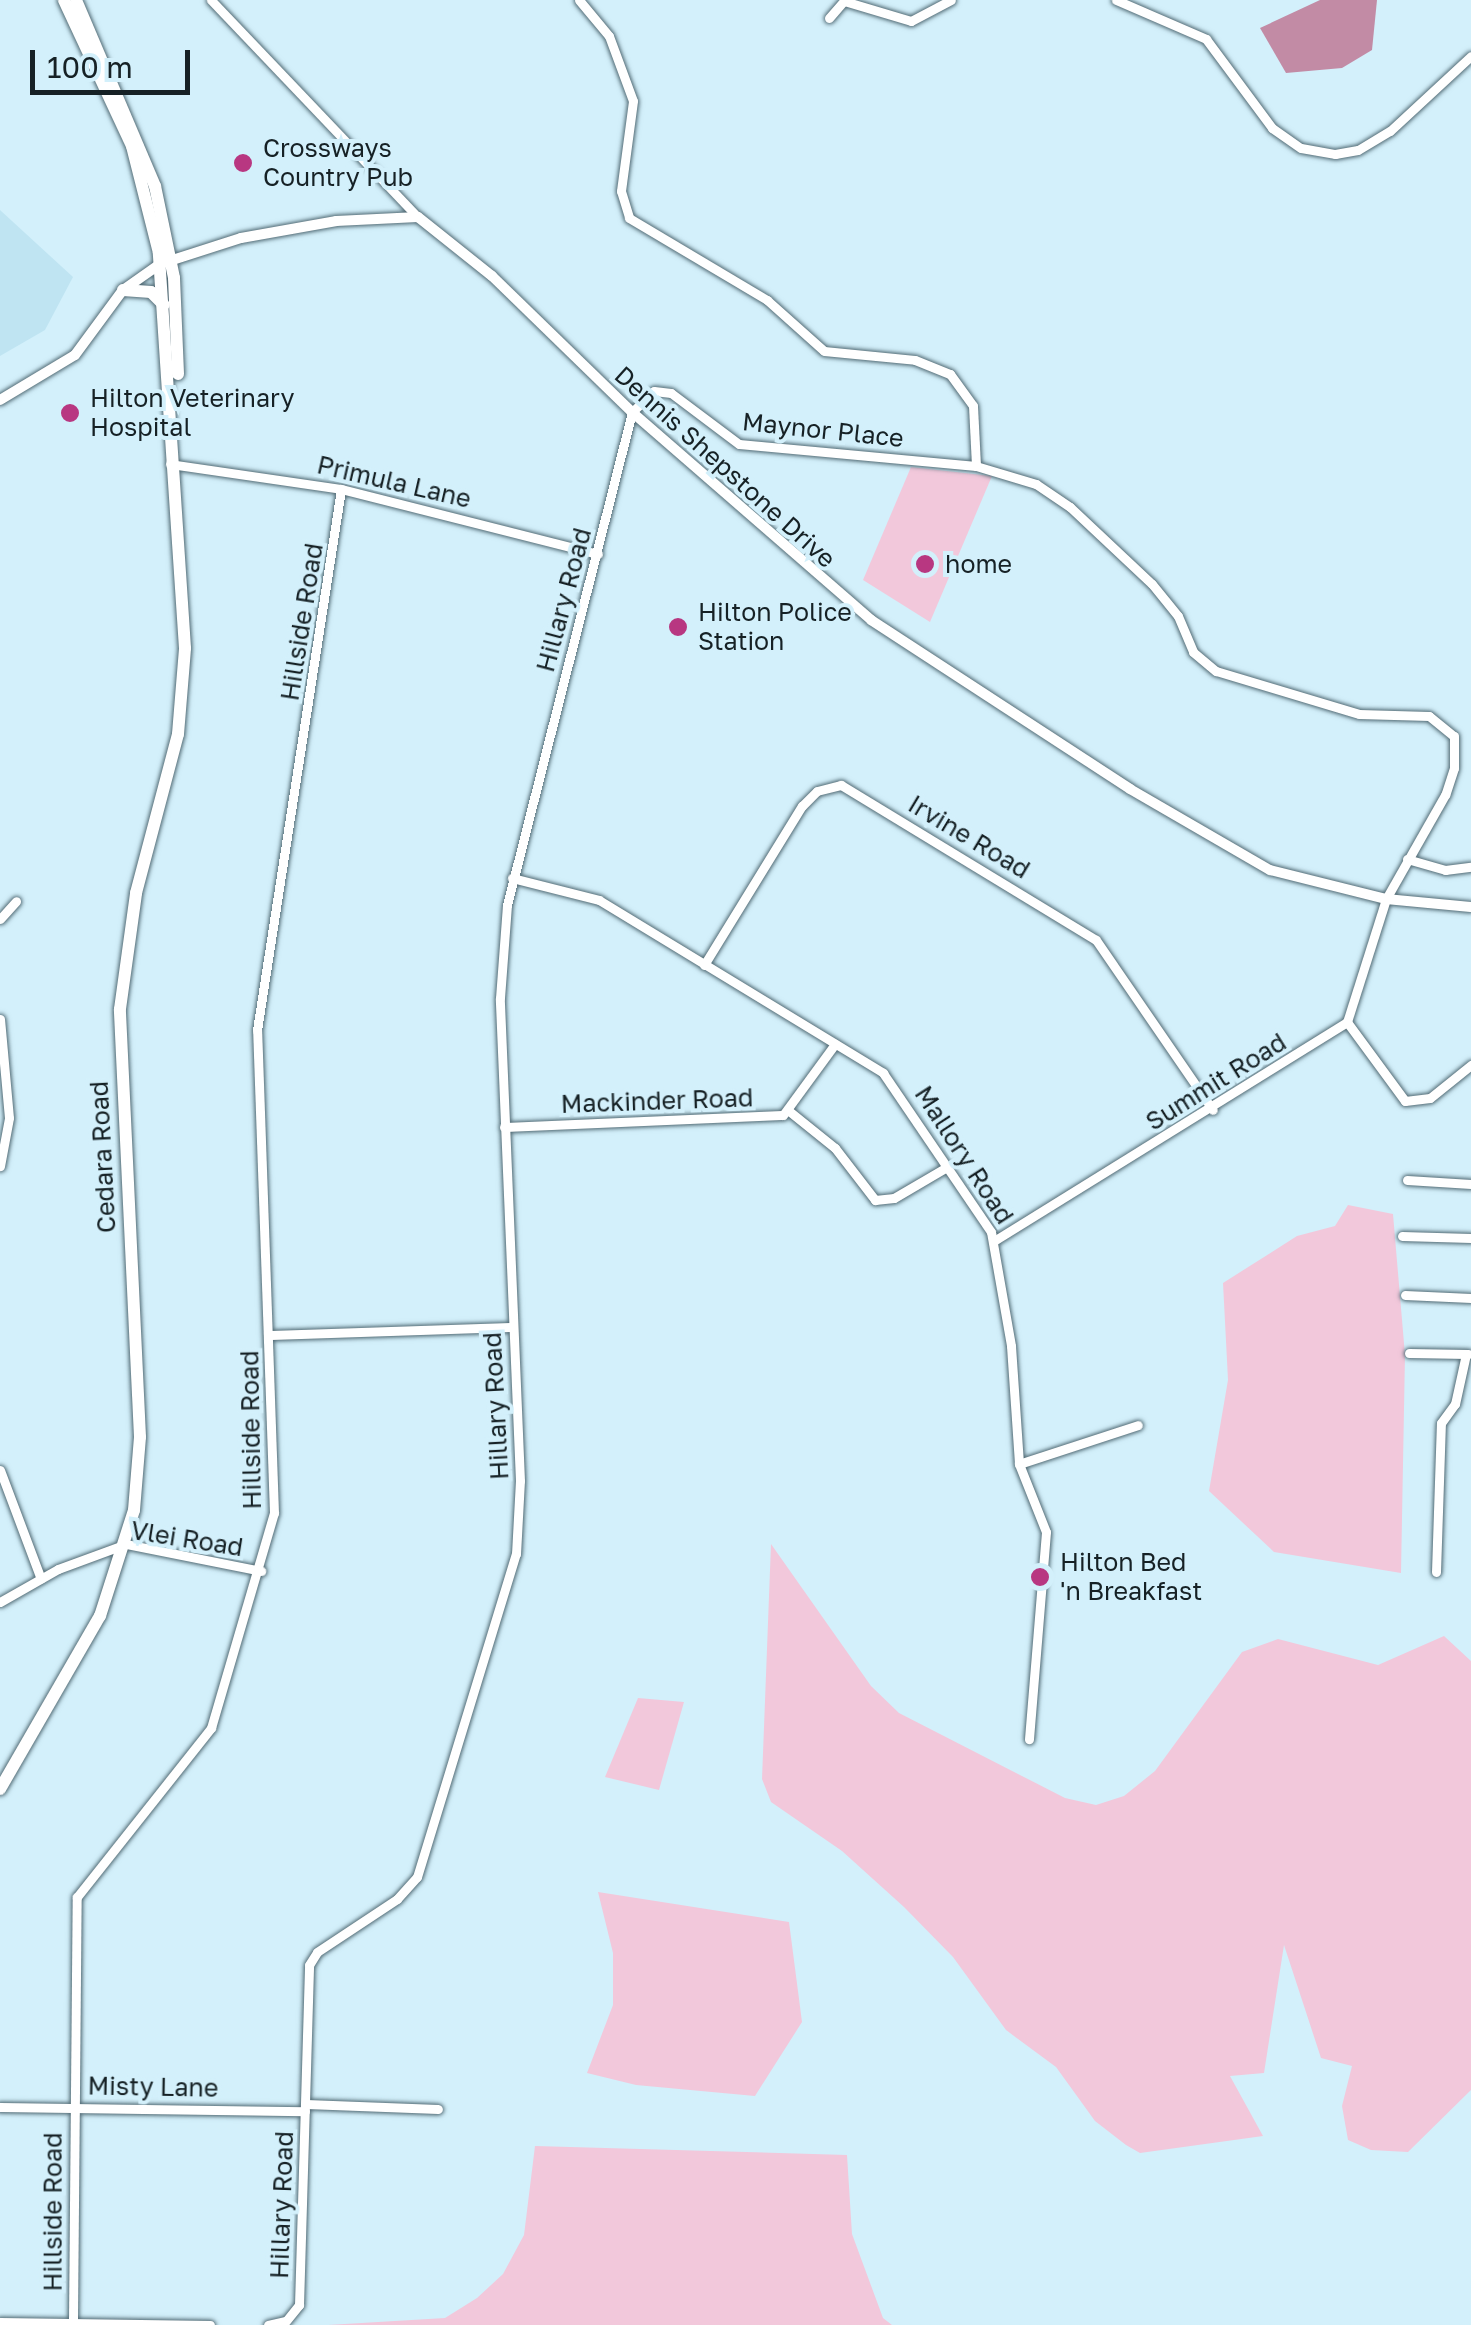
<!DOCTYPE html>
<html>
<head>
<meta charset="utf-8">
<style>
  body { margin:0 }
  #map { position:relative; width:1471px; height:2325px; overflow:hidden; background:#d3f0fb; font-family:"Golos Text",sans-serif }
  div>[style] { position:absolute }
  .built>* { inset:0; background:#bfe4f2 }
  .green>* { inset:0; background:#f2c8db }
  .water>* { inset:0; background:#c28ba5 }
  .roads { filter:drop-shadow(0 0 2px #526b75) drop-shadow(0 0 2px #526b75) }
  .minor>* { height:9px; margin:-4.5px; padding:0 4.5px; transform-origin:4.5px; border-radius:4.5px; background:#fff }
  .tertiary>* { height:10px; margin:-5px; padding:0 5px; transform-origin:5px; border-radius:5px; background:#fff }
  .secondary>* { height:12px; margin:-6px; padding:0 6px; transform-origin:6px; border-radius:6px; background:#fff }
  .dots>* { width:28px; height:28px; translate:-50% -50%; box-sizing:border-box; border:5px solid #d3f0fb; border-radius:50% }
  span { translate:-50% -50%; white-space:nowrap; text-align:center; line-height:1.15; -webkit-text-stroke:8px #d3f0fb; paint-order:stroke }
  .poi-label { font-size:25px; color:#162125 }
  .left { translate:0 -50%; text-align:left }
  .street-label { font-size:25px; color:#162125 }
  .scale { position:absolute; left:30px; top:50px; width:160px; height:45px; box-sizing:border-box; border:5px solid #162125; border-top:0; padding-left:12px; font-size:30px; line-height:35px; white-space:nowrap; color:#162125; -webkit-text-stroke:8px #d3f0fb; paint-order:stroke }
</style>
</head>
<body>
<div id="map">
  <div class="built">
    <div style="clip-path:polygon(0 210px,73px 277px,45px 330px,0 356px)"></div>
  </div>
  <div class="green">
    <div style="clip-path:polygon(911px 467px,992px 476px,930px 622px,863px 580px)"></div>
    <div style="clip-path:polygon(1348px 1205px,1393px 1214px,1405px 1355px,1401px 1573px,1274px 1552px,1209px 1491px,1228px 1380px,1223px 1283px,1297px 1236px,1335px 1226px)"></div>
    <div style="clip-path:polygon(771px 1544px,871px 1686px,899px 1713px,1065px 1798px,1096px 1805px,1124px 1796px,1155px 1771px,1242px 1652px,1278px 1639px,1378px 1665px,1444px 1636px,1471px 1661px,1471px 2090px,1408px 2152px,1371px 2150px,1348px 2140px,1342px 2106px,1352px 2066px,1321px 2058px,1284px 1945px,1264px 2073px,1230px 2076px,1263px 2136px,1140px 2153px,1126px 2145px,1095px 2121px,1056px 2067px,1006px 2030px,953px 1957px,904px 1907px,842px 1851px,771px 1802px,762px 1779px)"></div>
    <div style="clip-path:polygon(638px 1698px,684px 1702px,659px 1790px,605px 1777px)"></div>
    <div style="clip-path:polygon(598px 1892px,789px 1922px,802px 2022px,755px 2096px,636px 2085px,587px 2073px,613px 2005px,613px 1953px)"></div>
    <div style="clip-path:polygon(535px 2146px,847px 2155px,852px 2234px,883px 2318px,892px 2325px,328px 2325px,445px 2318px,477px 2298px,503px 2274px,524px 2235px)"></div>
  </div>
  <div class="water">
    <div style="clip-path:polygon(1320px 0,1377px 0,1372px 50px,1342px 68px,1286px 73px,1260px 28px)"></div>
  </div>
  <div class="roads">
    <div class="minor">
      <div style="left:211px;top:0;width:300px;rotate:46.4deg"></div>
      <div style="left:579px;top:0;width:47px;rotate:50.2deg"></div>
      <div style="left:609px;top:36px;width:69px;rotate:69.7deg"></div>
      <div style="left:633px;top:101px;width:91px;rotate:97.6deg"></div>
      <div style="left:621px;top:191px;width:28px;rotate:73deg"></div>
      <div style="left:629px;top:218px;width:161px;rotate:30.7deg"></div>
      <div style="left:767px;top:300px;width:76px;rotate:41.8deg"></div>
      <div style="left:824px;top:351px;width:91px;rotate:5.6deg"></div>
      <div style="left:915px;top:360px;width:38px;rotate:22deg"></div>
      <div style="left:950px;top:374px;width:39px;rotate:54deg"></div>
      <div style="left:973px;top:406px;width:60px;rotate:87.1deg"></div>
      <div style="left:1116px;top:0;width:98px;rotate:23.4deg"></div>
      <div style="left:1206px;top:39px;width:111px;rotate:53.4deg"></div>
      <div style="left:1272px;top:128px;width:35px;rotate:35deg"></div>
      <div style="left:1301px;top:148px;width:35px;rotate:10deg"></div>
      <div style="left:1335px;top:154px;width:23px;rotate:-10deg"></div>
      <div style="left:1358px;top:150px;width:37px;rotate:-31deg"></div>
      <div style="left:1390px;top:131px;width:110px;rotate:-42.8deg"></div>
      <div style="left:829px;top:18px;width:23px;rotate:-49deg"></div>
      <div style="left:844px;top:1px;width:70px;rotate:16.6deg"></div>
      <div style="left:911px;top:21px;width:45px;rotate:-27.7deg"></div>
      <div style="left:170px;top:464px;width:173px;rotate:8.3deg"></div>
      <div style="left:341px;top:489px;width:265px;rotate:14.2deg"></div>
      <div style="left:1407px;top:859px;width:40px;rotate:16deg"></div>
      <div style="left:1445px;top:870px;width:26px;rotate:-7deg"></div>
      <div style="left:512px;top:878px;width:90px;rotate:14.2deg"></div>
      <div style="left:599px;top:900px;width:333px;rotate:31.3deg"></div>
      <div style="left:883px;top:1073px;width:192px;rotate:55.8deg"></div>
      <div style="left:991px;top:1232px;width:116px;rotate:80deg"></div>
      <div style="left:1011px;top:1346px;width:118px;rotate:86.1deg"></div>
      <div style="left:1019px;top:1464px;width:73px;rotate:68.3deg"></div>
      <div style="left:1046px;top:1532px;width:208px;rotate:94.7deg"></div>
      <div style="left:0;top:919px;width:24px;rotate:-48deg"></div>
      <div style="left:704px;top:965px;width:187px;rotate:-58.4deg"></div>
      <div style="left:802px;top:806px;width:21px;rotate:-45deg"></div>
      <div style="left:817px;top:791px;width:25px;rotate:-14deg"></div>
      <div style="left:841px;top:785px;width:298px;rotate:31.3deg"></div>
      <div style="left:1096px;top:940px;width:206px;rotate:55.5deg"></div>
      <div style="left:0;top:1019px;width:99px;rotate:84.8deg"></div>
      <div style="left:9px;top:1118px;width:49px;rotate:100.6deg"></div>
      <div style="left:1347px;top:1022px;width:98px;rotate:53.7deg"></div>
      <div style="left:1405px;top:1101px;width:25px;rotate:-7deg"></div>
      <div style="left:1430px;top:1098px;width:53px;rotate:-38.8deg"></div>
      <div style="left:789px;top:1111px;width:59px;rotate:38.8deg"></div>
      <div style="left:835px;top:1148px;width:66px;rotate:52.4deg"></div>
      <div style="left:875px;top:1200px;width:19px;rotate:-6deg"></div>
      <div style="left:894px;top:1198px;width:61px;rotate:-30.3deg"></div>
      <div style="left:504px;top:1127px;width:279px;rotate:-2.5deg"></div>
      <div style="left:783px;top:1115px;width:88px;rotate:-53.8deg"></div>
      <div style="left:1407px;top:1180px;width:64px;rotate:3.6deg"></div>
      <div style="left:1402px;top:1236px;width:69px;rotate:1.7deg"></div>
      <div style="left:1405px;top:1295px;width:66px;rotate:2.6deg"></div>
      <div style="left:268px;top:1335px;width:245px;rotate:-1.9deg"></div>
      <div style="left:1409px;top:1353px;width:59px;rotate:1deg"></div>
      <div style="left:1019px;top:1464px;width:125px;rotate:-18.1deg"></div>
      <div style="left:0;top:1470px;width:116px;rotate:69.4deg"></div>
      <div style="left:1436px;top:1572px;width:149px;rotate:-88.1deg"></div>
      <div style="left:1441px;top:1423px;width:24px;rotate:-54deg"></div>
      <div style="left:1455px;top:1404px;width:51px;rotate:-77.6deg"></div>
      <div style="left:0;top:1602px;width:67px;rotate:-29.6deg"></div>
      <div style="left:58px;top:1569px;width:72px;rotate:-20.2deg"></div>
      <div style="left:126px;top:1544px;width:138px;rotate:11.3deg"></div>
      <div style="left:306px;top:2104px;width:132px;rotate:2.2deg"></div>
      <div style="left:0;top:2107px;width:305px;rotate:0.8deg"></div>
      <div style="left:73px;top:2320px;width:423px;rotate:-89.5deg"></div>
      <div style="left:77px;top:1897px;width:216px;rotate:-51.6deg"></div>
      <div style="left:211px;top:1728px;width:224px;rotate:-73.7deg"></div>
      <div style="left:274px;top:1513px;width:483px;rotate:-92deg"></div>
      <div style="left:257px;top:1030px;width:547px;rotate:-81.17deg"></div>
      <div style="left:0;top:2322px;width:210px;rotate:0.8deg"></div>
      <div style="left:268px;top:2325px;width:18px;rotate:-13deg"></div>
      <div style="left:286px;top:2321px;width:21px;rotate:-51deg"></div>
      <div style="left:299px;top:2305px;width:340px;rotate:-88.3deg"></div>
      <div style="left:309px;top:1965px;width:15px;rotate:-58deg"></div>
      <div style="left:317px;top:1952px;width:96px;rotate:-33.5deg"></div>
      <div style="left:397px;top:1899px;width:30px;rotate:-48deg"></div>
      <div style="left:417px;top:1877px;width:338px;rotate:-73deg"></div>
      <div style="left:516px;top:1554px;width:73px;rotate:-86.9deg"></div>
      <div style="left:520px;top:1481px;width:483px;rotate:-92.4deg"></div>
      <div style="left:500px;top:998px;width:93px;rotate:-85.7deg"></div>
      <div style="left:507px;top:905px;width:509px;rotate:-75.77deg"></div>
      <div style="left:632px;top:412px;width:30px;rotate:-44deg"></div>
      <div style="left:654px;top:391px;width:17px;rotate:7deg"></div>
      <div style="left:671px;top:393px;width:85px;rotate:36.9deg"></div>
      <div style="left:739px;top:444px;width:238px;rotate:5.3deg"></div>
      <div style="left:976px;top:466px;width:63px;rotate:16.7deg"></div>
      <div style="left:1036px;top:484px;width:41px;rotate:34.1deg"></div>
      <div style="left:1070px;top:507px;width:112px;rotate:43.2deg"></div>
      <div style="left:1152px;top:584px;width:41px;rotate:50.9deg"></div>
      <div style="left:1178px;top:616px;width:39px;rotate:67deg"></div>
      <div style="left:1193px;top:652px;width:30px;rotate:40deg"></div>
      <div style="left:1216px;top:671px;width:149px;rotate:16.7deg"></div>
      <div style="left:1359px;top:714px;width:70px;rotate:1.6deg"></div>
      <div style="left:1429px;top:716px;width:32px;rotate:39deg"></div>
      <div style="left:1454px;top:736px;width:32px;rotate:90deg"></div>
      <div style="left:1454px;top:768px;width:28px;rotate:108deg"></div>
      <div style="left:1445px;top:795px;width:120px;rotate:119.6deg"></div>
      <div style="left:1386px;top:899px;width:129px;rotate:107.6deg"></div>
      <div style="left:1347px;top:1022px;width:413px;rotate:148.2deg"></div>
    </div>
    <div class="tertiary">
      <div style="left:0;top:400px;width:87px;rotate:-31deg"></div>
      <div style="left:75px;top:355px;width:81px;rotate:-53.6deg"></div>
      <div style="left:123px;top:290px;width:45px;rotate:-35.1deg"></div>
      <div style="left:160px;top:264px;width:85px;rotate:-17.8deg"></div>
      <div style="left:241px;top:238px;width:97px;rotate:-10.1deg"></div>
      <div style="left:336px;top:221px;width:82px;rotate:-2.8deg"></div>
      <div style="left:418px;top:217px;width:95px;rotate:38.6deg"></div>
      <div style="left:492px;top:276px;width:195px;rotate:44.2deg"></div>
      <div style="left:632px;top:412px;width:317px;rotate:41deg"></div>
      <div style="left:871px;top:620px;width:309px;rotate:33.1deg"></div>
      <div style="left:1130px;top:789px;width:162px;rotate:30.1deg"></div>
      <div style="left:1270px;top:870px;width:120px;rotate:14deg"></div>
      <div style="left:1386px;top:899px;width:85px;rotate:5.4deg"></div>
    </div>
    <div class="secondary">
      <div style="left:76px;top:0;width:202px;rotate:67deg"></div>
      <div style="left:155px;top:186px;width:94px;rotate:78.3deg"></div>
      <div style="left:174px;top:278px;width:96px;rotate:87.6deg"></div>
      <div style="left:123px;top:290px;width:28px;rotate:4deg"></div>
      <div style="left:151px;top:292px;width:18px;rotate:45deg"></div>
      <div style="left:0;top:1789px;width:200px;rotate:-60deg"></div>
      <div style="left:100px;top:1616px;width:111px;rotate:-72.2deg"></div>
      <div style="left:134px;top:1510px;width:73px;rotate:-85.3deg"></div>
      <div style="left:140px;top:1437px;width:428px;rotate:-92.7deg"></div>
      <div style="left:120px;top:1009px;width:117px;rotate:-82.1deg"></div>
      <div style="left:136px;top:893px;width:164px;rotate:-75.2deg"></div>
      <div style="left:178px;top:734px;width:86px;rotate:-85.3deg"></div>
      <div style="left:185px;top:648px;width:396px;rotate:-93.8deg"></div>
      <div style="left:159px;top:253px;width:110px;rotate:-104.2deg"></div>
      <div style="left:132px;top:146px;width:161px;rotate:-115deg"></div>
    </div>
  </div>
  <div class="dots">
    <div style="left:243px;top:163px;background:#b83781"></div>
    <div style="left:70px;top:413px;background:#b83781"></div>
    <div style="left:925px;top:564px;background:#b83781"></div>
    <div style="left:678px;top:627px;background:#b83781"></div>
    <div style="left:1040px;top:1577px;background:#b83781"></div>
  </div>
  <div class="poi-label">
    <span class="left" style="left:263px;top:163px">Crossways<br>Country Pub</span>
    <span class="left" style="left:90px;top:413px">Hilton Veterinary<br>Hospital</span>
    <span class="left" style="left:945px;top:564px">home</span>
    <span class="left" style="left:698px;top:627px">Hilton Police<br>Station</span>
    <span class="left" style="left:1060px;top:1577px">Hilton Bed<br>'n Breakfast</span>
  </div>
  <div class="street-label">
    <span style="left:823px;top:430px;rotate:6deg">Maynor Place</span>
    <span style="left:725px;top:467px;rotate:42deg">Dennis Shepstone Drive</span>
    <span style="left:394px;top:482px;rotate:13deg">Primula Lane</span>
    <span style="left:564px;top:600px;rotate:-75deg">Hillary Road</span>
    <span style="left:302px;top:622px;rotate:-81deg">Hillside Road</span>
    <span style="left:969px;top:837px;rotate:31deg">Irvine Road</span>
    <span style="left:1216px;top:1082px;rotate:-32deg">Summit Road</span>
    <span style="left:657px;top:1101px;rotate:-2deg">Mackinder Road</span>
    <span style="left:964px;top:1155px;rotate:57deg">Mallory Road</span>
    <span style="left:103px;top:1157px;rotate:-93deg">Cedara Road</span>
    <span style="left:496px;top:1406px;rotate:-93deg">Hillary Road</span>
    <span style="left:251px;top:1430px;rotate:-91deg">Hillside Road</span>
    <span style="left:187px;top:1539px;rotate:9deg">Vlei Road</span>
    <span style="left:153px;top:2087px;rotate:1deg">Misty Lane</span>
    <span style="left:282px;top:2205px;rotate:-88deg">Hillary Road</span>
    <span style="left:53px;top:2212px;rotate:-90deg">Hillside Road</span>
  </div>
  <div class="scale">100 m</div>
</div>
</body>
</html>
